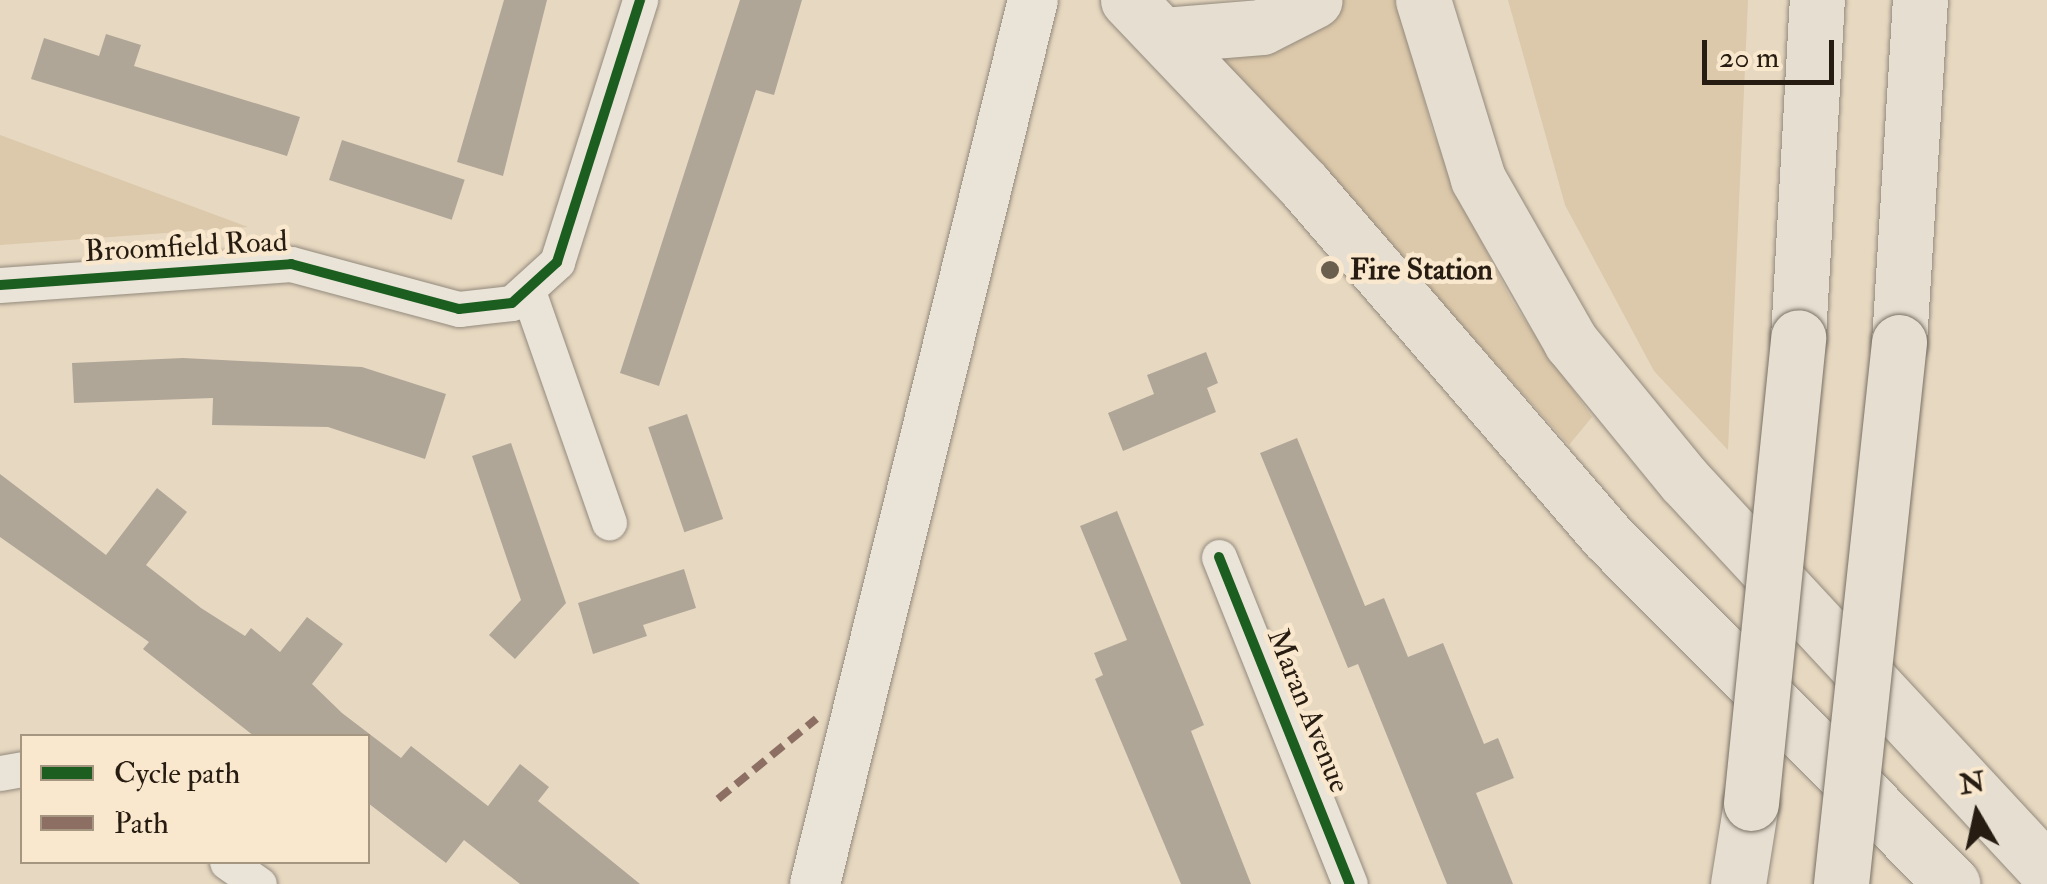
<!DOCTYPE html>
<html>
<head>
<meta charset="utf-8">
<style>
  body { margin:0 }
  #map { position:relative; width:2047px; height:884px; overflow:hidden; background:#e7d8c1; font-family:"IM FELL Double Pica",serif }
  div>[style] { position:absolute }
  .green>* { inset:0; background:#dcc8aa }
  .building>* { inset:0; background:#b0a697; transform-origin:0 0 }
  .roads { filter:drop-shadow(0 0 2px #938a7c) drop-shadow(0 0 2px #938a7c) }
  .street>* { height:35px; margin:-17.5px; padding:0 17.5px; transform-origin:17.5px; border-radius:17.5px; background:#eae3d7 }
  .secondary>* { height:50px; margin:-25px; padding:0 25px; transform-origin:25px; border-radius:25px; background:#eae3d7 }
  .primary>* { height:55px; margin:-27.5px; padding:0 27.5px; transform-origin:27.5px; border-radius:27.5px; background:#e6ded1 }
  .highway>* { height:55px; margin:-27.5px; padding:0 27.5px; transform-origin:27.5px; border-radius:27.5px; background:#e6ded1 }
  .bridges { filter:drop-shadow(0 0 2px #797164) drop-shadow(0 0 2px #797164) }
  .highway-bridge>* { height:55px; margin:-27.5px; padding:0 27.5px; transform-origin:27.5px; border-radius:27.5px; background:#e6ded1 }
  .quiet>* { height:8px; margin-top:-4px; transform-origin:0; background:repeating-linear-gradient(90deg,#8d6e63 0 15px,transparent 0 23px) }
  .cycleway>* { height:10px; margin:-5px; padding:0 5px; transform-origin:5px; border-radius:5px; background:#1b5e20 }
  .dots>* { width:28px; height:28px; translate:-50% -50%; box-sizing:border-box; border:5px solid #f9e8cd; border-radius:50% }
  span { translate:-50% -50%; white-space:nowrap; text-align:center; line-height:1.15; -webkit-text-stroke:9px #f9e8cd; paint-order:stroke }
  .street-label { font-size:30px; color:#261c11 }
  .poi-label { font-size:30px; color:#261c11; font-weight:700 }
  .left { translate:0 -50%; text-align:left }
  .legend { position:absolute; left:20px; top:734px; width:350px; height:130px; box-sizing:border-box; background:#f9e8cd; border:2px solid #a59682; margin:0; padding:12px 18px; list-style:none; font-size:30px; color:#261c11 }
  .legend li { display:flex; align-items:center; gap:20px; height:50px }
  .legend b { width:50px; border:2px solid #a59682 }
  .north { position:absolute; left:1927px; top:764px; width:100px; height:100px; -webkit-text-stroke:8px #f9e8cd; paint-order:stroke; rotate:351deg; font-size:28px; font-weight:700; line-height:40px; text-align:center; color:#261c11 }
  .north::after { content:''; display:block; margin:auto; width:35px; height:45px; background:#261c11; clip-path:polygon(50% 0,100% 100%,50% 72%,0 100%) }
  .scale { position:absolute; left:1702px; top:40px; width:132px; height:45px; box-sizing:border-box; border:5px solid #261c11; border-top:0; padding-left:12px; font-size:30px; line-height:35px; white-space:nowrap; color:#261c11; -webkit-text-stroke:8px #f9e8cd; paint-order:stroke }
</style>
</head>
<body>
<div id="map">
  <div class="green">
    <div style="clip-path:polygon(1342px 0,1398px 0,1432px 130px,1468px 215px,1513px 303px,1592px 417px,1569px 445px,1213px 48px)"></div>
    <div style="clip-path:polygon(1508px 0,1748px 0,1728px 450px,1654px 371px,1565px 205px)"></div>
    <div style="clip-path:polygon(0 135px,248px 227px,0 245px)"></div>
  </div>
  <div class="building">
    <div style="clip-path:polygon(504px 0,547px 0,503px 176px,457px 162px)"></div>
    <div style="clip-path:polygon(740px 0,802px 0,774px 95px,756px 90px,659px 386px,620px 373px)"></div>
    <div style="clip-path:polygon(106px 34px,141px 45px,134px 66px,300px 117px,287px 156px,31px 79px,44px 38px,99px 56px)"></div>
    <div style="left:342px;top:140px;width:129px;height:42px;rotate:18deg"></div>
    <div style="clip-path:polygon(1206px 352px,1218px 383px,1207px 388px,1216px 412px,1123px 451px,1108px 413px,1154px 394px,1147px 375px)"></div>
    <div style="clip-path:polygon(183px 358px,362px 367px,446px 394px,425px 459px,328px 427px,212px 425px,213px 398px,74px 403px,72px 363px)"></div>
    <div style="left:687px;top:414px;width:111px;height:41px;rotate:71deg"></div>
    <div style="clip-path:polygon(1297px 438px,1365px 606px,1384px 598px,1408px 657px,1443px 643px,1484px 744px,1498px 738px,1514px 778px,1476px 793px,1513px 884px,1447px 884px,1358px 664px,1348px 668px,1260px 453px)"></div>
    <div style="clip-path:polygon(511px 443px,566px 603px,515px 659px,489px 635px,521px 600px,472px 456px)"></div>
    <div style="clip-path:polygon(0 474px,106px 555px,157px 488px,187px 512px,146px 565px,201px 608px,245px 636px,251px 628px,280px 652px,307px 617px,343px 644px,312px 684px,342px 713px,401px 758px,411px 746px,488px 806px,520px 764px,549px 787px,538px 801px,640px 884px,520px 884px,464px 840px,446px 863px,368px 803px,368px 736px,254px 736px,143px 649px,149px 642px,0 537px)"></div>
    <div style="clip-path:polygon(1117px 511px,1204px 725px,1191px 731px,1251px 884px,1181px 884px,1095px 679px,1103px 675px,1094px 653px,1127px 640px,1080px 526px)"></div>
    <div style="clip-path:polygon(684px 569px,696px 608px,643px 625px,647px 636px,593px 654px,578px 603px)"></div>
  </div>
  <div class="roads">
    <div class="street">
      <div style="left:0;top:285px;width:292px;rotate:-4.1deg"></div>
      <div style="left:291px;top:264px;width:174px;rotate:15deg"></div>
      <div style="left:459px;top:309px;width:53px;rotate:-6.5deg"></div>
      <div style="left:512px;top:303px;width:61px;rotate:-42.3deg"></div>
      <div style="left:557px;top:262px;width:275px;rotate:-72.4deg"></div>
      <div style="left:529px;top:294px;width:242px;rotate:70.7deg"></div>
      <div style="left:1219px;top:557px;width:352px;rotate:68.2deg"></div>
      <div style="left:0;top:773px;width:22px;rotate:-10deg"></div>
      <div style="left:227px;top:862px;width:39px;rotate:35deg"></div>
    </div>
    <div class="secondary">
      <div style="left:815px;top:884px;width:910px;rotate:-76.15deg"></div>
    </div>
    <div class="primary">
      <div style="left:1128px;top:0;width:255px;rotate:46.4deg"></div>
      <div style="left:1304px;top:185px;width:464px;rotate:49.2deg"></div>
      <div style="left:1607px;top:536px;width:490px;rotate:45.2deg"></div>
      <div style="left:1423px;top:0;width:187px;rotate:72.9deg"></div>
      <div style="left:1478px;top:179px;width:188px;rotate:60.3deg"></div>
      <div style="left:1571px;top:342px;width:178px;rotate:50.7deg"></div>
      <div style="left:1684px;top:480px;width:534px;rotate:47.13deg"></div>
      <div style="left:1164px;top:35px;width:98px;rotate:-4.7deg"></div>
      <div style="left:1262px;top:27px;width:59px;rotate:-27deg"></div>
    </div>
    <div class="highway">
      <div style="left:1798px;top:337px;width:338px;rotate:-86.8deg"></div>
      <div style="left:1899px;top:342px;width:343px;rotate:-86.5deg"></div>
      <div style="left:1738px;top:884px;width:82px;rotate:-80.9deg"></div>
    </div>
  </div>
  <div class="bridges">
    <div class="highway-bridge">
      <div style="left:1751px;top:803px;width:468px;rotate:-84.2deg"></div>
      <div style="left:1841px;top:884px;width:545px;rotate:-83.89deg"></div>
    </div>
  </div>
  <div class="quiet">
    <div style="left:718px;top:799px;width:127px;rotate:-39.2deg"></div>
  </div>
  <div class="cycleway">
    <div style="left:0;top:285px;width:292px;rotate:-4.1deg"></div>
    <div style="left:291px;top:264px;width:174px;rotate:15deg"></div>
    <div style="left:459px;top:309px;width:53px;rotate:-6.5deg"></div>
    <div style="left:512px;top:303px;width:61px;rotate:-42.3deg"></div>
    <div style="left:557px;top:262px;width:275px;rotate:-72.4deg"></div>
    <div style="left:1219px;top:557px;width:352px;rotate:68.2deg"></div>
  </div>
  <div class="dots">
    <div style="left:1330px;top:270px;background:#6a5e4f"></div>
  </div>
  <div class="street-label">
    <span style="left:186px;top:247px;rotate:-3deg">Broomfield Road</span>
    <span style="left:1308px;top:711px;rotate:68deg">Maran Avenue</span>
  </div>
  <div class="poi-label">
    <span class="left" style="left:1350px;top:270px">Fire Station</span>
  </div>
  <ul class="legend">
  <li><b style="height:12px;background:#1b5e20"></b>Cycle path</li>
  <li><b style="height:12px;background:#8d6e63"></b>Path</li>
  </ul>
  <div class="north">N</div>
  <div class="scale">20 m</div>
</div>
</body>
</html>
